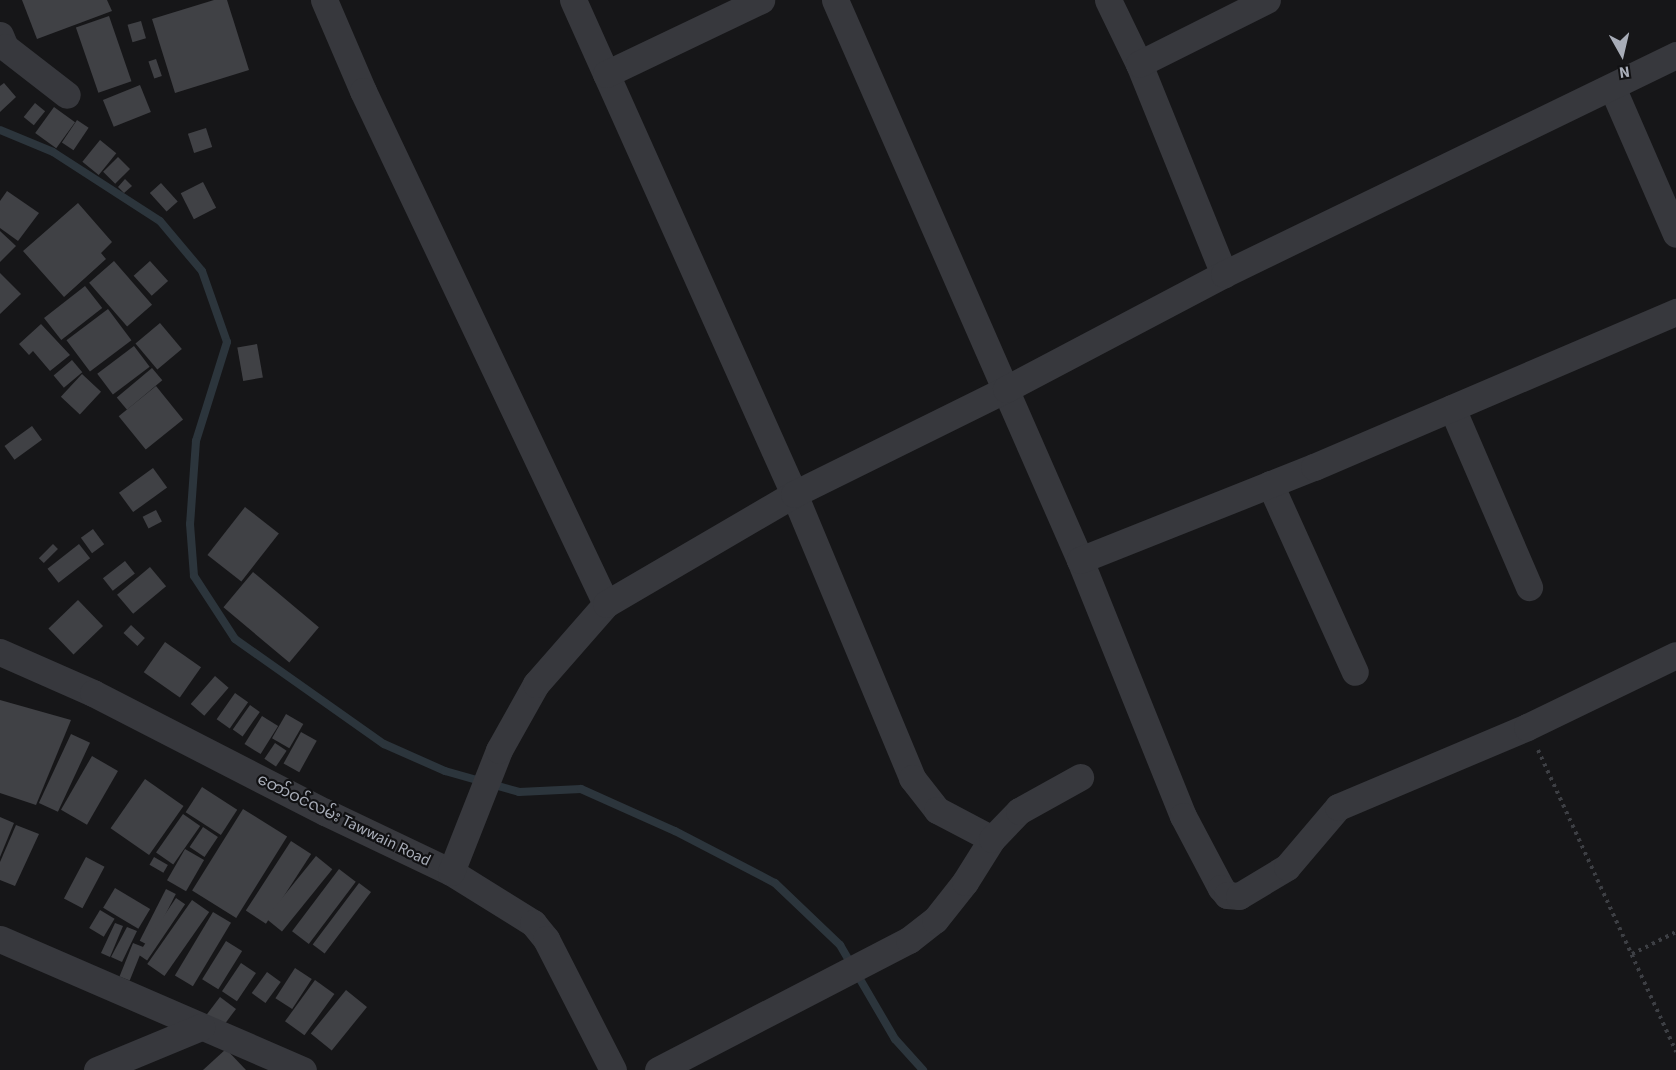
<!DOCTYPE html>
<html>
<head>
<meta charset="utf-8">
<style>
  body { margin:0 }
  #map { position:relative; width:1676px; height:1070px; overflow:hidden; background:#161618; font-family:"Source Sans 3","Noto Sans Myanmar",sans-serif }
  div>[style] { position:absolute }
  .stream>* { height:8px; margin:-4px; padding:0 4px; transform-origin:4px; border-radius:4px; background:#2c353c }
  .building>* { inset:0; background:#404145; transform-origin:0 0 }
  .path>* { height:4px; margin-top:-2px; transform-origin:0; background:repeating-linear-gradient(90deg,#3d3f44 0 3px,transparent 0 7.5px) }
  .minor>* { height:27px; margin:-13.5px; padding:0 13.5px; transform-origin:13.5px; border-radius:13.5px; background:#37383d }
  span { translate:-50% -50%; white-space:nowrap; text-align:center; line-height:1.15; -webkit-text-stroke:4.5px #111113; paint-order:stroke }
  .street-label { font-size:16px; color:#a8adb8 }
  .north { position:absolute; left:1592px; top:24px; width:60px; height:60px; -webkit-text-stroke:4px #111113; paint-order:stroke; rotate:172deg; font-size:16px; font-weight:700; line-height:24px; text-align:center; color:#a8adb8 }
  .north::after { content:''; display:block; margin:auto; width:21px; height:27px; background:#a8adb8; clip-path:polygon(50% 0,100% 100%,50% 72%,0 100%) }
</style>
</head>
<body>
<div id="map">
  <div class="stream">
    <div style="left:0;top:130px;width:57px;rotate:22.5deg"></div>
    <div style="left:53px;top:152px;width:127px;rotate:32.8deg"></div>
    <div style="left:160px;top:221px;width:65px;rotate:50deg"></div>
    <div style="left:202px;top:271px;width:75px;rotate:70.6deg"></div>
    <div style="left:227px;top:342px;width:104px;rotate:107.4deg"></div>
    <div style="left:196px;top:441px;width:83px;rotate:94.1deg"></div>
    <div style="left:190px;top:524px;width:52px;rotate:85.6deg"></div>
    <div style="left:194px;top:576px;width:75px;rotate:56.9deg"></div>
    <div style="left:235px;top:639px;width:182px;rotate:35.2deg"></div>
    <div style="left:384px;top:744px;width:67px;rotate:23.9deg"></div>
    <div style="left:445px;top:771px;width:77px;rotate:15.8deg"></div>
    <div style="left:519px;top:792px;width:62px;rotate:-2.8deg"></div>
    <div style="left:581px;top:789px;width:103px;rotate:24.1deg"></div>
    <div style="left:675px;top:831px;width:113px;rotate:27.5deg"></div>
    <div style="left:775px;top:883px;width:90px;rotate:43.6deg"></div>
    <div style="left:840px;top:945px;width:109px;rotate:59.7deg"></div>
    <div style="left:895px;top:1039px;width:42px;rotate:47.9deg"></div>
  </div>
  <div class="building">
    <div style="clip-path:polygon(22px 0,107px 0,112px 11px,37px 39px)"></div>
    <div style="clip-path:polygon(214px 0,227px 0,249px 70px,175px 93px,152px 19px)"></div>
    <div style="left:109px;top:16px;width:69px;height:35px;rotate:71deg"></div>
    <div style="left:141px;top:21px;width:18px;height:14px;rotate:74deg"></div>
    <div style="left:156px;top:59px;width:18px;height:8px;rotate:71deg"></div>
    <div style="clip-path:polygon(4px 83px,16px 97px,0 112px,0 86px)"></div>
    <div style="left:140px;top:85px;width:29px;height:40px;rotate:68deg"></div>
    <div style="left:35px;top:103px;width:13px;height:18px;rotate:39deg"></div>
    <div style="left:54px;top:107px;width:26px;height:32px;rotate:36deg"></div>
    <div style="left:77px;top:120px;width:14px;height:27px;rotate:34deg"></div>
    <div style="left:206px;top:128px;width:20px;height:19px;rotate:72deg"></div>
    <div style="left:100px;top:140px;width:21px;height:28px;rotate:39deg"></div>
    <div style="left:118px;top:157px;width:17px;height:21px;rotate:45deg"></div>
    <div style="clip-path:polygon(125px 179px,132px 186px,124px 193px,118px 187px)"></div>
    <div style="left:203px;top:182px;width:29px;height:25px;rotate:63deg"></div>
    <div style="left:161px;top:183px;width:25px;height:15px;rotate:48deg"></div>
    <div style="clip-path:polygon(7px 191px,39px 213px,18px 241px,0 228px,0 201px)"></div>
    <div style="clip-path:polygon(78px 203px,112px 242px,101px 253px,106px 259px,64px 297px,23px 251px)"></div>
    <div style="clip-path:polygon(0 231px,16px 246px,0 262px)"></div>
    <div style="left:114px;top:261px;width:58px;height:33px;rotate:49deg"></div>
    <div style="left:150px;top:261px;width:27px;height:22px;rotate:48deg"></div>
    <div style="clip-path:polygon(0 273px,21px 294px,0 314px)"></div>
    <div style="left:85px;top:286px;width:28px;height:52px;rotate:52deg"></div>
    <div style="left:108px;top:309px;width:39px;height:52px;rotate:53deg"></div>
    <div style="left:160px;top:323px;width:34px;height:32px;rotate:50deg"></div>
    <div style="clip-path:polygon(41px 324px,70px 355px,50px 371px,33px 351px,29px 355px,19px 344px)"></div>
    <div style="left:257px;top:344px;width:34px;height:20px;rotate:80deg"></div>
    <div style="left:134px;top:346px;width:26px;height:46px;rotate:53deg"></div>
    <div style="left:72px;top:360px;width:16px;height:24px;rotate:50deg"></div>
    <div style="left:152px;top:368px;width:16px;height:46px;rotate:50deg"></div>
    <div style="left:82px;top:374px;width:26px;height:31px;rotate:43deg"></div>
    <div style="left:156px;top:386px;width:43px;height:48px;rotate:51deg"></div>
    <div style="left:32px;top:426px;width:17px;height:34px;rotate:54deg"></div>
    <div style="left:153px;top:468px;width:24px;height:42px;rotate:54deg"></div>
    <div style="left:245px;top:507px;width:43px;height:61px;rotate:38deg"></div>
    <div style="left:156px;top:510px;width:13px;height:15px;rotate:63deg"></div>
    <div style="left:93px;top:529px;width:19px;height:15px;rotate:54deg"></div>
    <div style="left:53px;top:544px;width:7px;height:20px;rotate:45deg"></div>
    <div style="left:79px;top:544px;width:18px;height:40px;rotate:52deg"></div>
    <div style="left:125px;top:561px;width:16px;height:28px;rotate:52deg"></div>
    <div style="left:150px;top:567px;width:25px;height:43px;rotate:50deg"></div>
    <div style="left:253px;top:572px;width:86px;height:46px;rotate:40deg"></div>
    <div style="left:78px;top:600px;width:36px;height:41px;rotate:46deg"></div>
    <div style="left:131px;top:625px;width:19px;height:11px;rotate:43deg"></div>
    <div style="left:165px;top:642px;width:44px;height:37px;rotate:35deg"></div>
    <div style="left:215px;top:676px;width:18px;height:37px;rotate:41deg"></div>
    <div style="left:235px;top:693px;width:16px;height:32px;rotate:35deg"></div>
    <div style="clip-path:polygon(0 700px,71px 720px,36px 805px,0 793px)"></div>
    <div style="left:250px;top:705px;width:12px;height:30px;rotate:35deg"></div>
    <div style="left:286px;top:714px;width:20px;height:28px;rotate:30deg"></div>
    <div style="left:262px;top:716px;width:19px;height:33px;rotate:32deg"></div>
    <div style="left:301px;top:732px;width:18px;height:36px;rotate:29deg"></div>
    <div style="left:71px;top:734px;width:21px;height:76px;rotate:25deg"></div>
    <div style="left:275px;top:743px;width:14px;height:19px;rotate:34deg"></div>
    <div style="left:92px;top:756px;width:30px;height:62px;rotate:30deg"></div>
    <div style="left:145px;top:779px;width:47px;height:60px;rotate:35deg"></div>
    <div style="left:202px;top:787px;width:42px;height:30px;rotate:33deg"></div>
    <div style="left:243px;top:809px;width:52px;height:96px;rotate:32deg"></div>
    <div style="left:183px;top:814px;width:21px;height:47px;rotate:35deg"></div>
    <div style="clip-path:polygon(0 817px,14px 823px,0 857px)"></div>
    <div style="clip-path:polygon(16px 825px,39px 834px,15px 886px,0 880px,0 862px)"></div>
    <div style="left:203px;top:827px;width:18px;height:24px;rotate:34deg"></div>
    <div style="left:291px;top:841px;width:24px;height:83px;rotate:33deg"></div>
    <div style="left:185px;top:849px;width:22px;height:36px;rotate:30deg"></div>
    <div style="left:316px;top:856px;width:21px;height:80px;rotate:39deg"></div>
    <div style="left:86px;top:857px;width:21px;height:47px;rotate:28deg"></div>
    <div style="left:154px;top:857px;width:16px;height:9px;rotate:30deg"></div>
    <div style="left:339px;top:869px;width:21px;height:78px;rotate:37deg"></div>
    <div style="left:359px;top:883px;width:15px;height:77px;rotate:37deg"></div>
    <div style="left:115px;top:888px;width:41px;height:23px;rotate:31deg"></div>
    <div style="left:166px;top:889px;width:11px;height:58px;rotate:27deg"></div>
    <div style="left:176px;top:898px;width:11px;height:68px;rotate:34deg"></div>
    <div style="left:192px;top:900px;width:21px;height:78px;rotate:35deg"></div>
    <div style="left:100px;top:910px;width:17px;height:21px;rotate:31deg"></div>
    <div style="left:213px;top:912px;width:21px;height:74px;rotate:31deg"></div>
    <div style="clip-path:polygon(115px 923px,123px 926px,110px 957px,101px 953px)"></div>
    <div style="clip-path:polygon(127px 927px,137px 931px,122px 962px,111px 957px)"></div>
    <div style="left:226px;top:941px;width:19px;height:45px;rotate:32deg"></div>
    <div style="left:133px;top:943px;width:11px;height:36px;rotate:22deg"></div>
    <div style="left:241px;top:963px;width:18px;height:34px;rotate:34deg"></div>
    <div style="left:295px;top:968px;width:20px;height:36px;rotate:33deg"></div>
    <div style="left:267px;top:972px;width:17px;height:26px;rotate:36deg"></div>
    <div style="left:315px;top:980px;width:24px;height:51px;rotate:36deg"></div>
    <div style="left:346px;top:990px;width:27px;height:56px;rotate:39deg"></div>
    <div style="left:220px;top:997px;width:20px;height:23px;rotate:37deg"></div>
    <div style="clip-path:polygon(226px 1049px,246px 1070px,203px 1070px)"></div>
  </div>
  <div class="path">
    <div style="left:1538px;top:750px;width:332px;rotate:65.4deg"></div>
    <div style="left:1632px;top:954px;width:49px;rotate:-26.6deg"></div>
  </div>
  <div class="minor">
    <div style="left:324px;top:0;width:99px;rotate:66.8deg"></div>
    <div style="left:363px;top:91px;width:568px;rotate:64.65deg"></div>
    <div style="left:573px;top:0;width:541px;rotate:65.9deg"></div>
    <div style="left:794px;top:494px;width:308px;rotate:67.4deg"></div>
    <div style="left:912px;top:778px;width:41px;rotate:52deg"></div>
    <div style="left:937px;top:810px;width:62px;rotate:27.8deg"></div>
    <div style="left:835px;top:0;width:611px;rotate:66.37deg"></div>
    <div style="left:1080px;top:560px;width:276px;rotate:68.1deg"></div>
    <div style="left:1183px;top:816px;width:81px;rotate:62.2deg"></div>
    <div style="left:1221px;top:888px;width:9px;rotate:49deg"></div>
    <div style="left:1227px;top:895px;width:12px;rotate:5deg"></div>
    <div style="left:1239px;top:896px;width:56px;rotate:-31.1deg"></div>
    <div style="left:1287px;top:867px;width:79px;rotate:-49.6deg"></div>
    <div style="left:1338px;top:807px;width:205px;rotate:-22.9deg"></div>
    <div style="left:1527px;top:727px;width:165px;rotate:-25.8deg"></div>
    <div style="left:1108px;top:0;width:71px;rotate:64.2deg"></div>
    <div style="left:1139px;top:64px;width:227px;rotate:68deg"></div>
    <div style="left:0;top:35px;width:13px;rotate:67deg"></div>
    <div style="left:5px;top:47px;width:78px;rotate:37.7deg"></div>
    <div style="left:1139px;top:64px;width:143px;rotate:-26.6deg"></div>
    <div style="left:606px;top:74px;width:172px;rotate:-25.5deg"></div>
    <div style="left:1612px;top:87px;width:160px;rotate:66.5deg"></div>
    <div style="left:1452px;top:408px;width:195px;rotate:66.7deg"></div>
    <div style="left:1270px;top:484px;width:206px;rotate:65.7deg"></div>
    <div style="left:1080px;top:560px;width:252px;rotate:-21.7deg"></div>
    <div style="left:1314px;top:467px;width:394px;rotate:-23.2deg"></div>
    <div style="left:0;top:652px;width:102px;rotate:23.8deg"></div>
    <div style="left:93px;top:693px;width:261px;rotate:27.2deg"></div>
    <div style="left:325px;top:812px;width:140px;rotate:25.5deg"></div>
    <div style="left:451px;top:872px;width:97px;rotate:31.9deg"></div>
    <div style="left:533px;top:923px;width:21px;rotate:51deg"></div>
    <div style="left:546px;top:939px;width:147px;rotate:62.9deg"></div>
    <div style="left:451px;top:872px;width:131px;rotate:-68.5deg"></div>
    <div style="left:499px;top:750px;width:76px;rotate:-60.7deg"></div>
    <div style="left:536px;top:684px;width:106px;rotate:-48.8deg"></div>
    <div style="left:606px;top:604px;width:218px;rotate:-30.3deg"></div>
    <div style="left:794px;top:494px;width:237px;rotate:-26.3deg"></div>
    <div style="left:1006px;top:389px;width:246px;rotate:-27.8deg"></div>
    <div style="left:1224px;top:274px;width:502px;rotate:-25.85deg"></div>
    <div style="left:0;top:939px;width:330px;rotate:23.4deg"></div>
    <div style="left:97px;top:1070px;width:113px;rotate:-22.5deg"></div>
    <div style="left:658px;top:1070px;width:283px;rotate:-27.4deg"></div>
    <div style="left:909px;top:940px;width:33px;rotate:-38deg"></div>
    <div style="left:935px;top:920px;width:48px;rotate:-51.7deg"></div>
    <div style="left:965px;top:882px;width:51px;rotate:-57.9deg"></div>
    <div style="left:992px;top:839px;width:39px;rotate:-46deg"></div>
    <div style="left:1019px;top:811px;width:70px;rotate:-29.1deg"></div>
  </div>
  <div class="street-label">
    <span style="left:344px;top:820px;rotate:26deg">တော်ဝင်လမ်း Tawwain Road</span>
  </div>
  <div class="north">N</div>
</div>
</body>
</html>
